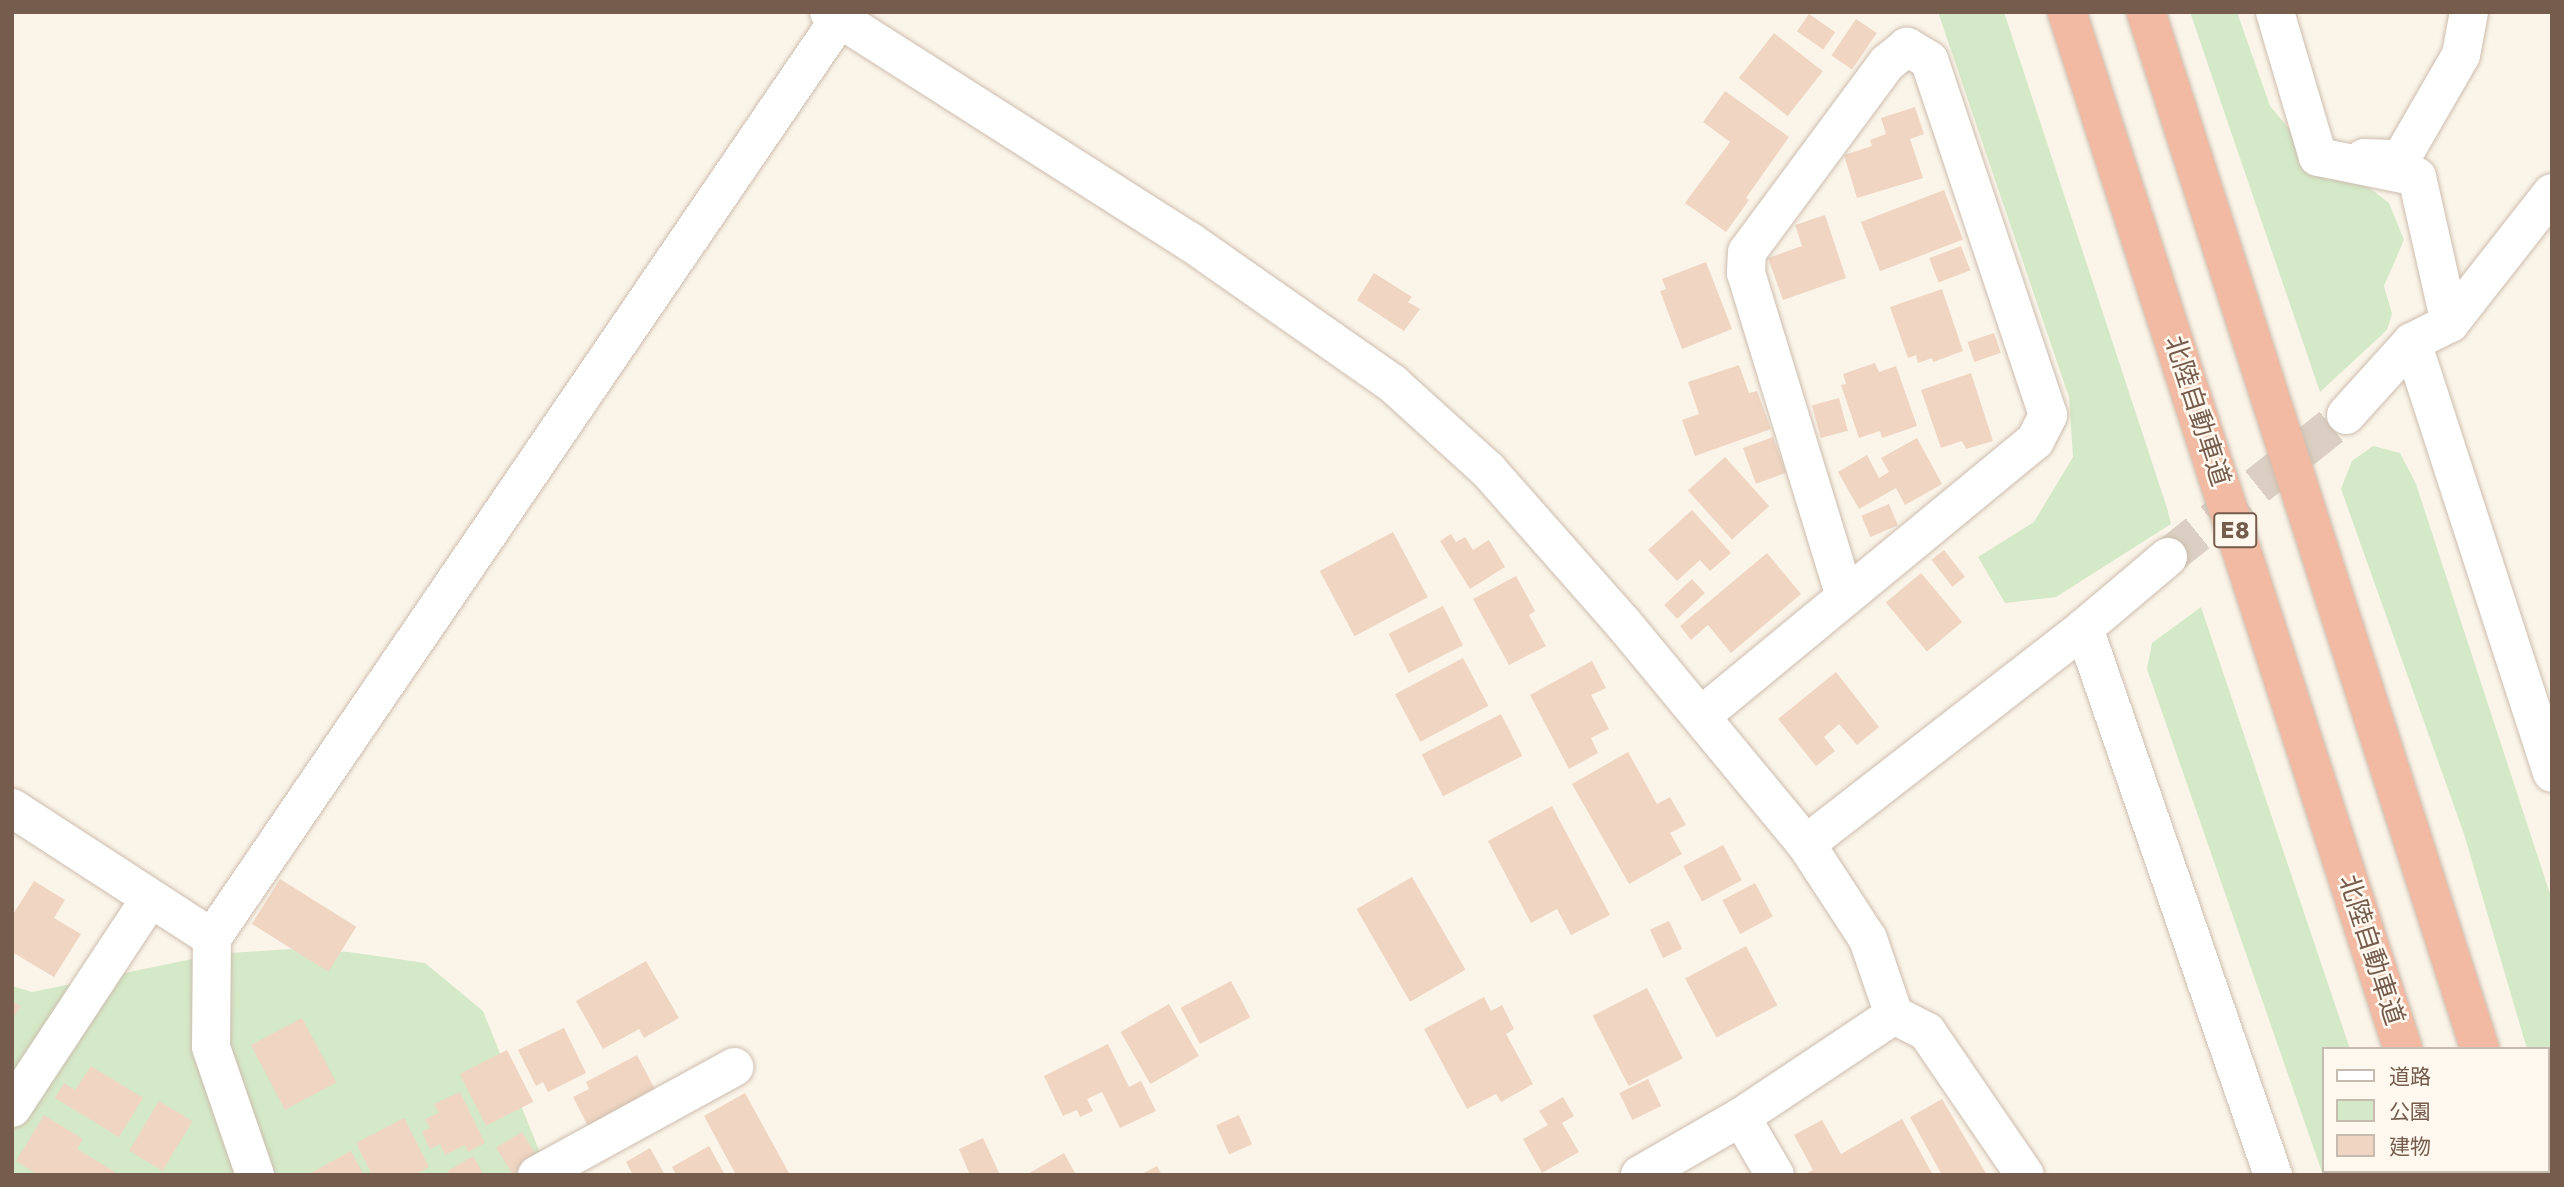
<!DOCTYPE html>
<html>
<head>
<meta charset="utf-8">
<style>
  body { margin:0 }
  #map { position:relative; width:2564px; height:1187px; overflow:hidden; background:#fbf5e9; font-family:Jost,"Noto Sans JP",sans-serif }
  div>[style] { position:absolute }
  .green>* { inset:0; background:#d4e9c7 }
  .building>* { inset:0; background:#efd5c2; transform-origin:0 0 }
  .minor-tunnel>* { height:38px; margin-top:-19px; transform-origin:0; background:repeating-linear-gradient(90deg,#dacfc2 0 38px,transparent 0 57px) }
  .roads { filter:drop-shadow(0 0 2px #cdbdaf) drop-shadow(0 0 2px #cdbdaf) }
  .minor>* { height:38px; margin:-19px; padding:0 19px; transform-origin:19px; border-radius:19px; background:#fff }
  .highway>* { height:38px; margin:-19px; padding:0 19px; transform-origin:19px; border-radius:19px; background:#f2baa3 }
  span { translate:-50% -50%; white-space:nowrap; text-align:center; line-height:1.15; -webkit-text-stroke:5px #fef8ef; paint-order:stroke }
  .shield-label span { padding:2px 5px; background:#fef8ef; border:2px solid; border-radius:5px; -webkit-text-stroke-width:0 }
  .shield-label { font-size:24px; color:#755c4d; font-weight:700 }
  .street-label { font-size:26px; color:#755c4d }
  .frame { position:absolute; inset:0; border:14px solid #755c4d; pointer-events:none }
  .legend { position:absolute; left:2322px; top:1047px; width:228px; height:126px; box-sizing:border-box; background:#fef8ef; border:2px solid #c7baae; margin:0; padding:9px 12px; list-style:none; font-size:21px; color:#755c4d }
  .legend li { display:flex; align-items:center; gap:14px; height:35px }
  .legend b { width:35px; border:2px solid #c7baae }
</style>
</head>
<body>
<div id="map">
  <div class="green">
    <div style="clip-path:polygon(1938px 12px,2004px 12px,2167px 508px,2171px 524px,2056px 597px,2005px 603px,1978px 557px,2034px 522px,2073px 457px,2069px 397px)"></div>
    <div style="clip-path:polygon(2190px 12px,2237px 12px,2270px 106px,2315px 159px,2363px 183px,2389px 203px,2404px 240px,2384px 286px,2392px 314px,2387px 330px,2320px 392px)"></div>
    <div style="clip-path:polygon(2373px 446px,2400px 453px,2416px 484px,2552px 900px,2552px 1134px,2548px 1122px,2548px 1049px,2527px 1049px,2464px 834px,2341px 489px,2352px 461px)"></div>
    <div style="clip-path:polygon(2201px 607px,2350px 1049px,2324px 1049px,2324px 1171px,2388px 1171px,2390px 1175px,2323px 1175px,2147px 669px,2152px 643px)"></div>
    <div style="clip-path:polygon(290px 949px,349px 952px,425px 963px,483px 1011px,549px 1175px,12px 1175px,12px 986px,32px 992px,217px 954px)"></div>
  </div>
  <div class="building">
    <div style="left:1809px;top:14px;width:32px;height:21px;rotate:35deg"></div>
    <div style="left:1856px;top:19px;width:25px;height:44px;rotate:34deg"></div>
    <div style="left:1774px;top:33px;width:62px;height:57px;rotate:38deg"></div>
    <div style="clip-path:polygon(1725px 91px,1789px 137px,1746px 198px,1749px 200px,1726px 232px,1685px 203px,1730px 142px,1703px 122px)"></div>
    <div style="clip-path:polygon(1915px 107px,1924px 134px,1910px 139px,1923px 178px,1857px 198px,1844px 155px,1872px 146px,1870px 140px,1886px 134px,1881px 118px)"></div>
    <div style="left:1944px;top:190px;width:53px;height:89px;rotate:69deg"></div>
    <div style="clip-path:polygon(1825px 215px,1846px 278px,1783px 300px,1768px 258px,1802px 246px,1795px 225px)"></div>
    <div style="left:1961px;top:246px;width:26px;height:34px;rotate:69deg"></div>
    <div style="clip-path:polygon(1706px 262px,1732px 329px,1682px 349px,1660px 291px,1666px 289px,1662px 279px)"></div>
    <div style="clip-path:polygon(1374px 273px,1412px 297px,1408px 302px,1420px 309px,1404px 331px,1357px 300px)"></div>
    <div style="clip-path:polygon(1942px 289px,1963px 351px,1933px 362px,1932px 358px,1918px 363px,1916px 355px,1908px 358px,1890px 307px)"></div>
    <div style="left:1994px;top:333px;width:21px;height:28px;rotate:71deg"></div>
    <div style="clip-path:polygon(1875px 363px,1879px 372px,1896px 366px,1917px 426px,1882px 438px,1880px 431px,1859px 438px,1841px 385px,1846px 384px,1843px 374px)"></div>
    <div style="clip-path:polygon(1739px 365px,1749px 393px,1757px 391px,1771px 429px,1695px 456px,1682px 420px,1699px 414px,1688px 382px)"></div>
    <div style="clip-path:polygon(1971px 373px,1993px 441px,1966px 449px,1962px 441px,1941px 448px,1921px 390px)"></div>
    <div style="left:1839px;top:398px;width:34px;height:28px;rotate:75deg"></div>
    <div style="left:1773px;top:437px;width:38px;height:32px;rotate:70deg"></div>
    <div style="clip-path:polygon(1917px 438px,1942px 484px,1905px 505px,1896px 488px,1859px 509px,1838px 472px,1867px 455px,1879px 478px,1889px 472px,1881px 458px)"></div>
    <div style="left:1725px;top:457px;width:66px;height:50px;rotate:48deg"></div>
    <div style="left:1889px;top:504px;width:23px;height:30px;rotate:67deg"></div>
    <div style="clip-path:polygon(1692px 510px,1731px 553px,1710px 571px,1700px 560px,1677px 581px,1648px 550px)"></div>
    <div style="left:1393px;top:532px;width:74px;height:83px;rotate:62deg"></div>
    <div style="clip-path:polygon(1451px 534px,1456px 542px,1465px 537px,1473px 550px,1489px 540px,1505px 567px,1470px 589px,1440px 541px)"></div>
    <div style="left:1944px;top:550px;width:34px;height:16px;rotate:52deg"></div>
    <div style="clip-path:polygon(1767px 553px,1801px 594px,1731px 653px,1708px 625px,1691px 640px,1680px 626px)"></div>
    <div style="left:1921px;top:573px;width:64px;height:46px;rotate:50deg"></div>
    <div style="clip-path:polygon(1516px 576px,1535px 611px,1529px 615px,1546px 646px,1509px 665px,1473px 599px)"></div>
    <div style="left:1692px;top:579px;width:19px;height:38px;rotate:47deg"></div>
    <div style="left:1443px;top:606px;width:44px;height:61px;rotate:63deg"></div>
    <div style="left:1463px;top:658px;width:54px;height:77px;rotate:62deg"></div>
    <div style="clip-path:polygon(1592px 661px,1606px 688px,1591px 695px,1609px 729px,1591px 738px,1598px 753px,1569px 769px,1530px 695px)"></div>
    <div style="clip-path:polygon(1836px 672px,1879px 727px,1857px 745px,1839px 724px,1824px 737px,1835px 751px,1816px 766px,1778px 719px)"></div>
    <div style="left:1501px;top:714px;width:47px;height:89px;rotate:63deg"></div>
    <div style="clip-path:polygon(1628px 752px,1657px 804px,1670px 797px,1686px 825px,1670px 833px,1682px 854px,1629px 884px,1572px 784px)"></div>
    <div style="clip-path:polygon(1552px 806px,1610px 915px,1571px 935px,1557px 909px,1531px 923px,1488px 841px)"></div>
    <div style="left:1723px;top:845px;width:40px;height:45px;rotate:62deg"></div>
    <div style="left:1412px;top:877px;width:107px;height:64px;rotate:60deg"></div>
    <div style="left:280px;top:879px;width:90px;height:53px;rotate:32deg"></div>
    <div style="clip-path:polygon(34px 881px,65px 900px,54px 918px,81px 934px,54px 977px,12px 952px,12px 916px)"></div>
    <div style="left:1755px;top:883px;width:38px;height:37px;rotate:62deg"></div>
    <div style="left:1669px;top:921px;width:31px;height:21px;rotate:65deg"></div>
    <div style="left:1746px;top:946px;width:67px;height:69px;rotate:62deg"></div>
    <div style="clip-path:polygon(646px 961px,679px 1018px,644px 1038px,639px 1029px,603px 1049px,576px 1001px)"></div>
    <div style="left:1231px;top:981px;width:41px;height:57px;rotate:62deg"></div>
    <div style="left:1647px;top:988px;width:79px;height:61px;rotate:63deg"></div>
    <div style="clip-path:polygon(1484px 997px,1491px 1011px,1502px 1005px,1514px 1029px,1506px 1034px,1533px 1084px,1501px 1102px,1496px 1094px,1467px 1109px,1424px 1029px)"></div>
    <div style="clip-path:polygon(12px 1001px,21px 1006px,12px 1020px)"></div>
    <div style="left:1169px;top:1004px;width:60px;height:56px;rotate:60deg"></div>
    <div style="left:302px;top:1018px;width:73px;height:58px;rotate:62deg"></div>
    <div style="clip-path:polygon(564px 1028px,586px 1073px,548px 1092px,543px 1082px,536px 1086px,518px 1050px)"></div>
    <div style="clip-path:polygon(1108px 1044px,1129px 1087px,1141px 1081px,1156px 1111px,1120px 1128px,1102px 1092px,1087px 1099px,1093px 1111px,1080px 1117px,1077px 1110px,1063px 1116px,1044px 1076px)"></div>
    <div style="left:507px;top:1050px;width:58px;height:53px;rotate:63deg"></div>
    <div style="clip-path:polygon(637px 1055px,657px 1093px,589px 1128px,573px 1097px,589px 1089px,586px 1082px)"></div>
    <div style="clip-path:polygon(91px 1066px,143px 1098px,119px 1137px,55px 1098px,64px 1083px,75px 1090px)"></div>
    <div style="left:1648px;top:1079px;width:30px;height:32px;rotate:64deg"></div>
    <div style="clip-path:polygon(460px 1092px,485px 1143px,468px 1152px,465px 1145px,445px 1155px,440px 1144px,430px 1149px,422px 1132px,430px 1128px,425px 1119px,439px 1113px,434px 1104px)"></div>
    <div style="clip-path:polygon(745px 1093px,790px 1175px,736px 1175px,704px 1116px)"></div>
    <div style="clip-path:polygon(1563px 1097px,1574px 1116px,1562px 1123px,1579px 1152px,1542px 1173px,1523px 1139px,1548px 1125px,1539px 1111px)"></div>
    <div style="clip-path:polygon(1942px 1099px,1987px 1175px,1942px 1175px,1910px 1117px)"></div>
    <div style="left:159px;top:1101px;width:39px;height:58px;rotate:31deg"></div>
    <div style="clip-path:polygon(44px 1115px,83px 1139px,77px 1149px,115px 1172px,113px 1175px,38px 1175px,16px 1161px)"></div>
    <div style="left:1239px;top:1115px;width:32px;height:25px;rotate:66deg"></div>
    <div style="clip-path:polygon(404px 1118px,429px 1167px,414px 1175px,372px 1175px,356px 1143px)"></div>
    <div style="clip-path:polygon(1902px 1119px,1933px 1175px,1803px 1175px,1813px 1170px,1794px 1135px,1822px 1120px,1841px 1154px)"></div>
    <div style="left:522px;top:1132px;width:31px;height:30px;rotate:59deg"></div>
    <div style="clip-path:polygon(983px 1138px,1000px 1175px,970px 1175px,959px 1149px)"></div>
    <div style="clip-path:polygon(709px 1146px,725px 1175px,676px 1175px,672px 1167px)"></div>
    <div style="clip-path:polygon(650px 1148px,665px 1175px,633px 1175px,626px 1162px)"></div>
    <div style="clip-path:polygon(351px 1151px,364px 1175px,307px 1175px)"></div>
    <div style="clip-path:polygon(1064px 1153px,1076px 1175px,1026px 1175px)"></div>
    <div style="clip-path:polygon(473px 1156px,484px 1175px,450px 1175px,448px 1171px)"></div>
    <div style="clip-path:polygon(1157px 1166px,1162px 1175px,1140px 1175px)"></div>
  </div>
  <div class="minor-tunnel">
    <div style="left:2168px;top:557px;width:228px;rotate:-38.6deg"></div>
  </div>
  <div class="roads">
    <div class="minor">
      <div style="left:829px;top:12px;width:427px;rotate:32.5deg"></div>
      <div style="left:1189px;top:241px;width:248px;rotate:35deg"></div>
      <div style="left:1392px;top:383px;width:130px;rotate:42.2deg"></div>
      <div style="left:1488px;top:470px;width:204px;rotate:48.6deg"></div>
      <div style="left:1623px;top:623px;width:287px;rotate:50.4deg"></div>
      <div style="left:1806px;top:844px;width:113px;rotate:56.9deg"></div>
      <div style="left:1868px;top:939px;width:80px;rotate:71.1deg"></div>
      <div style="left:1894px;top:1015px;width:37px;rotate:27deg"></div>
      <div style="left:1927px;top:1032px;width:173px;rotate:55.6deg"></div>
      <div style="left:2275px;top:12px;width:151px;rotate:73.5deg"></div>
      <div style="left:2318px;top:157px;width:101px;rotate:11.4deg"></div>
      <div style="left:2417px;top:177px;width:150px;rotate:77.3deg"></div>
      <div style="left:2364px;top:158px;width:37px;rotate:2deg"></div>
      <div style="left:2401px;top:159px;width:120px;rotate:-60deg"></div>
      <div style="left:2461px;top:55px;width:44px;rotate:-79.5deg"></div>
      <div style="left:2412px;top:342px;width:453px;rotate:72deg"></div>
      <div style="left:2346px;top:415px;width:98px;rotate:-47.9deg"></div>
      <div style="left:2412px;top:342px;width:42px;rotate:-26.6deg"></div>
      <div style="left:2450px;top:323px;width:165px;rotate:-51.9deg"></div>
      <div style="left:2084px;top:628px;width:579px;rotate:70.94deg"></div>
      <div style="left:1701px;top:716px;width:433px;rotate:-39.5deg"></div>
      <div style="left:2035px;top:441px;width:29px;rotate:-63deg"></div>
      <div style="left:2048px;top:415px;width:374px;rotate:-108.5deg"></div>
      <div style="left:1929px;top:60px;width:26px;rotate:-149deg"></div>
      <div style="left:1907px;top:47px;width:26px;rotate:141deg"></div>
      <div style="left:1887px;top:63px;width:235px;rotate:126.5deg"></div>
      <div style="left:1747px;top:252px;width:21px;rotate:93deg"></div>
      <div style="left:1746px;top:273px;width:339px;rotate:73deg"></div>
      <div style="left:12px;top:808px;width:239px;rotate:33deg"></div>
      <div style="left:1806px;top:844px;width:352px;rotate:-37.8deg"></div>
      <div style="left:2084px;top:628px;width:110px;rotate:-40.2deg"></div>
      <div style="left:12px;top:1108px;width:249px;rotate:-56.6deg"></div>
      <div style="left:1741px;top:1117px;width:67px;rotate:59.6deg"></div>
      <div style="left:255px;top:1175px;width:135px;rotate:-109deg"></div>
      <div style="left:211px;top:1047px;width:109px;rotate:-89.5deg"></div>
      <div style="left:212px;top:938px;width:1121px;rotate:-55.69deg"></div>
      <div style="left:537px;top:1175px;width:225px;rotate:-28.7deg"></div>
      <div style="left:1640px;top:1175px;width:116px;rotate:-29.9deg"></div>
      <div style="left:1741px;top:1117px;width:184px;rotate:-33.7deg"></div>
    </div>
    <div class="highway">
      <div style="left:2067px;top:12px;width:1090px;rotate:72.05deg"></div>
      <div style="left:2146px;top:12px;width:1089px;rotate:72.15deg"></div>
      <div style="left:2443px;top:1171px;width:4px;rotate:76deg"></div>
      <div style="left:2520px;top:1171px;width:4px;rotate:76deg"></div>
    </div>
  </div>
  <div class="shield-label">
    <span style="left:2235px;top:530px">E8</span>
  </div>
  <div class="street-label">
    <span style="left:2197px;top:411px;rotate:72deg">北陸自動車道</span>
    <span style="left:2371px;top:950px;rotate:72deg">北陸自動車道</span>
  </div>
  <div class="frame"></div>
  <ul class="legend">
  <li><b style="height:9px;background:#fff"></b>道路</li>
  <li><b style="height:19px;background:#d4e9c7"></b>公園</li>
  <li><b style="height:19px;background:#efd5c2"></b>建物</li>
  </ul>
</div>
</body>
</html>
